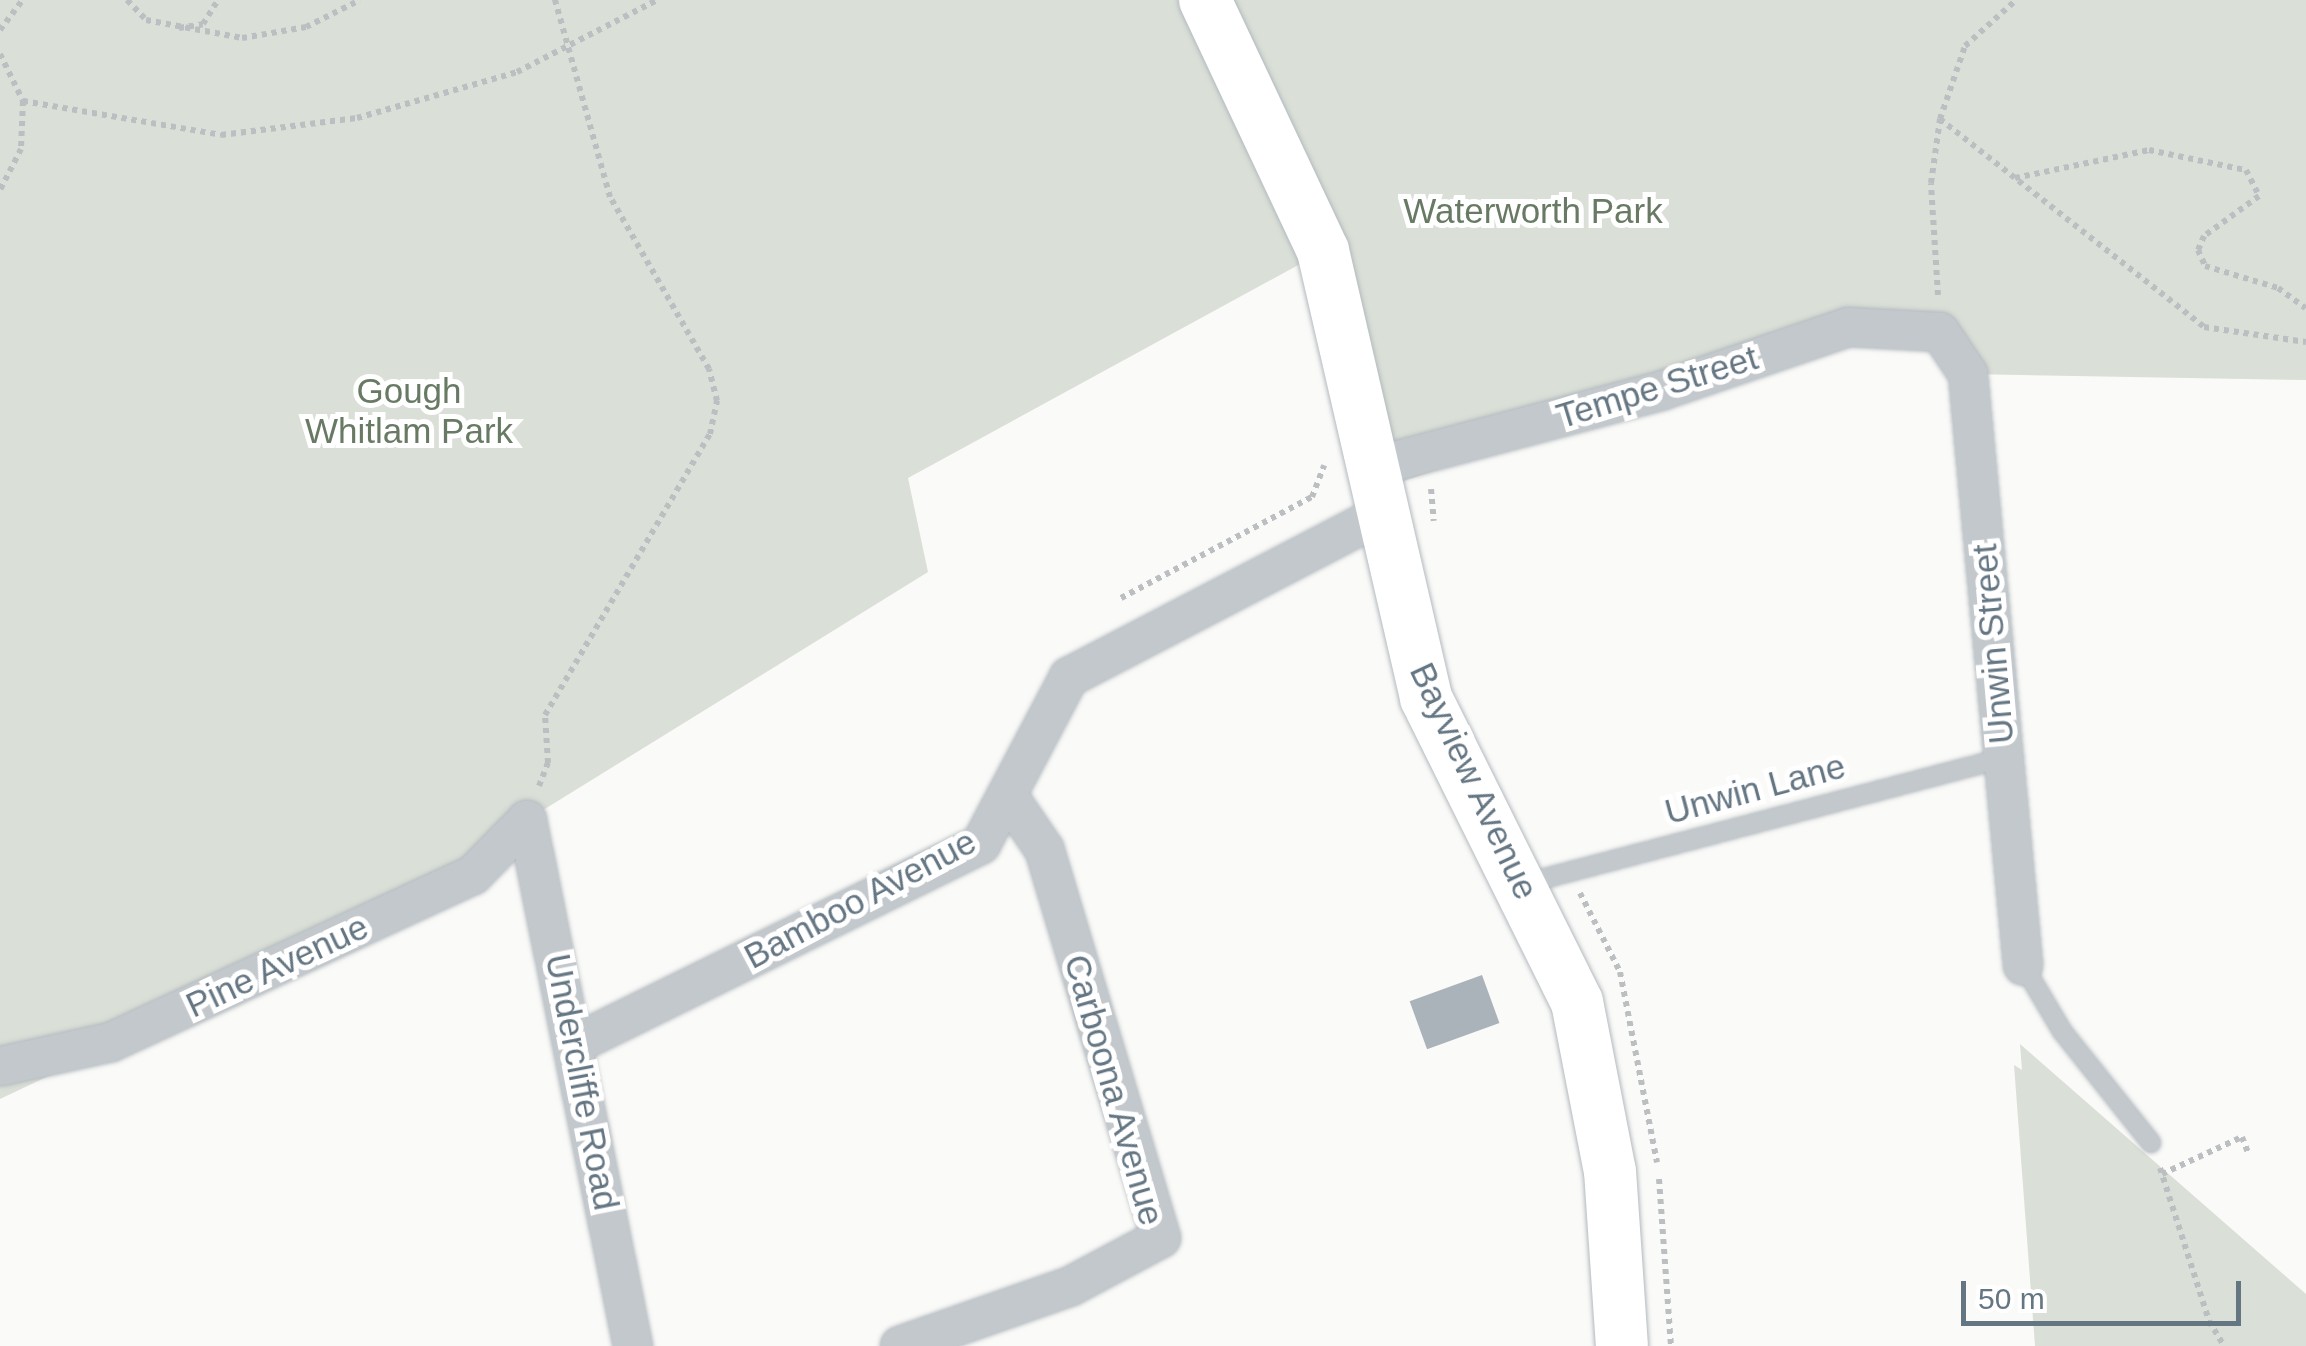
<!DOCTYPE html>
<html>
<head>
<meta charset="utf-8">
<style>
  body { margin:0 }
  #map { position:relative; width:2306px; height:1346px; overflow:hidden; background:#fafaf8; font-family:Helvetica,sans-serif }
  div>[style] { position:absolute }
  .green>* { inset:0; background:#dadfd7 }
  .building>* { inset:0; background:#aab3b9; transform-origin:0 0 }
  .path>* { height:6px; margin-top:-3px; transform-origin:0; background:repeating-linear-gradient(90deg,#bbbfc2 0 5px,transparent 0 10px) }
  .roads { filter:drop-shadow(0 0 2px #b3babf) drop-shadow(0 0 2px #b3babf) }
  .lane>* { height:18px; margin:-9px; padding:0 9px; transform-origin:9px; border-radius:9px; background:#c3c8cc }
  .street>* { height:38px; margin:-19px; padding:0 19px; transform-origin:19px; border-radius:19px; background:#c3c8cc }
  .secondary>* { height:52px; margin:-26px; padding:0 26px; transform-origin:26px; border-radius:26px; background:#fff }
  span { translate:-50% -50%; white-space:nowrap; text-align:center; line-height:1.15; -webkit-text-stroke:10px #fff; paint-order:stroke }
  .park-label { font-size:35px; color:#687a64 }
  .street-label { font-size:35px; color:#657683 }
  .scale { position:absolute; left:1961px; top:1281px; width:280px; height:45px; box-sizing:border-box; border:5px solid #657683; border-top:0; padding-left:12px; font-size:30px; line-height:35px; white-space:nowrap; color:#657683; -webkit-text-stroke:8px #fff; paint-order:stroke }
</style>
</head>
<body>
<div id="map">
  <div class="green">
    <div style="clip-path:polygon(0 0,2306px 0,2306px 380px,1968px 374px,1940px 332px,1848px 327px,1381px 489px,1322px 252px,908px 478px,928px 572px,527px 820px,473px 875px,0 1099px)"></div>
    <div style="clip-path:polygon(2020px 1044px,2306px 1294px,2306px 1346px,2035px 1346px,2014px 1065px,2022px 1070px)"></div>
  </div>
  <div class="building">
    <div style="left:1482px;top:975px;width:51px;height:77px;rotate:70deg"></div>
  </div>
  <div class="path">
    <div style="left:127px;top:0;width:28px;rotate:46deg"></div>
    <div style="left:146px;top:20px;width:98px;rotate:10.6deg"></div>
    <div style="left:242px;top:38px;width:65px;rotate:-9.8deg"></div>
    <div style="left:306px;top:27px;width:60px;rotate:-26.6deg"></div>
    <div style="left:179px;top:28px;width:24px;rotate:-9deg"></div>
    <div style="left:203px;top:24px;width:28px;rotate:-58deg"></div>
    <div style="left:0;top:30px;width:38px;rotate:-53deg"></div>
    <div style="left:0;top:54px;width:52px;rotate:63.9deg"></div>
    <div style="left:23px;top:101px;width:48px;rotate:92.4deg"></div>
    <div style="left:21px;top:149px;width:46px;rotate:117.1deg"></div>
    <div style="left:23px;top:101px;width:201px;rotate:9.7deg"></div>
    <div style="left:221px;top:135px;width:137px;rotate:-7.1deg"></div>
    <div style="left:357px;top:118px;width:166px;rotate:-16deg"></div>
    <div style="left:517px;top:72px;width:157px;rotate:-27.2deg"></div>
    <div style="left:1940px;top:119px;width:336px;rotate:38.2deg"></div>
    <div style="left:2204px;top:327px;width:103px;rotate:8.4deg"></div>
    <div style="left:2015px;top:178px;width:137px;rotate:-11.8deg"></div>
    <div style="left:2149px;top:150px;width:99px;rotate:11.7deg"></div>
    <div style="left:2246px;top:170px;width:29px;rotate:63deg"></div>
    <div style="left:2259px;top:196px;width:68px;rotate:144deg"></div>
    <div style="left:2204px;top:236px;width:15px;rotate:113deg"></div>
    <div style="left:2198px;top:250px;width:17px;rotate:66deg"></div>
    <div style="left:2205px;top:266px;width:76px;rotate:16.8deg"></div>
    <div style="left:2278px;top:288px;width:34px;rotate:36deg"></div>
    <div style="left:1938px;top:295px;width:112px;rotate:-93.6deg"></div>
    <div style="left:1931px;top:183px;width:65px;rotate:-82deg"></div>
    <div style="left:1940px;top:119px;width:77px;rotate:-71.1deg"></div>
    <div style="left:1965px;top:46px;width:69px;rotate:-42deg"></div>
    <div style="left:1431px;top:489px;width:32px;rotate:85deg"></div>
    <div style="left:1121px;top:598px;width:216px;rotate:-27.9deg"></div>
    <div style="left:1312px;top:497px;width:34px;rotate:-69deg"></div>
    <div style="left:539px;top:786px;width:25px;rotate:-69deg"></div>
    <div style="left:548px;top:763px;width:48px;rotate:-93.6deg"></div>
    <div style="left:545px;top:715px;width:326px;rotate:-59.6deg"></div>
    <div style="left:710px;top:434px;width:34px;rotate:-78deg"></div>
    <div style="left:717px;top:401px;width:33px;rotate:-104deg"></div>
    <div style="left:709px;top:369px;width:198px;rotate:-119.9deg"></div>
    <div style="left:610px;top:197px;width:205px;rotate:-105.6deg"></div>
    <div style="left:1580px;top:893px;width:89px;rotate:63.1deg"></div>
    <div style="left:1620px;top:972px;width:194px;rotate:79deg"></div>
    <div style="left:2160px;top:1168px;width:161px;rotate:72.2deg"></div>
    <div style="left:2209px;top:1321px;width:29px;rotate:59deg"></div>
    <div style="left:2162px;top:1174px;width:88px;rotate:-24.8deg"></div>
    <div style="left:2242px;top:1137px;width:17px;rotate:69deg"></div>
    <div style="left:1659px;top:1179px;width:167px;rotate:85.9deg"></div>
  </div>
  <div class="roads">
    <div class="lane">
      <div style="left:1523px;top:884px;width:496px;rotate:-14.7deg"></div>
      <div style="left:2023px;top:965px;width:77px;rotate:59.4deg"></div>
      <div style="left:2062px;top:1031px;width:143px;rotate:51.5deg"></div>
    </div>
    <div class="street">
      <div style="left:1376px;top:466px;width:297px;rotate:-14.8deg"></div>
      <div style="left:1663px;top:390px;width:195px;rotate:-18.8deg"></div>
      <div style="left:1848px;top:327px;width:92px;rotate:3.1deg"></div>
      <div style="left:1940px;top:332px;width:50px;rotate:56.3deg"></div>
      <div style="left:1968px;top:374px;width:594px;rotate:84.68deg"></div>
      <div style="left:527px;top:820px;width:537px;rotate:78.61deg"></div>
      <div style="left:577px;top:1043px;width:450px;rotate:-26.2deg"></div>
      <div style="left:981px;top:844px;width:189px;rotate:-62.2deg"></div>
      <div style="left:1069px;top:677px;width:357px;rotate:-27.5deg"></div>
      <div style="left:2px;top:1066px;width:112px;rotate:-12.4deg"></div>
      <div style="left:111px;top:1042px;width:399px;rotate:-24.8deg"></div>
      <div style="left:473px;top:875px;width:77px;rotate:-45.5deg"></div>
      <div style="left:900px;top:1346px;width:181px;rotate:-19.3deg"></div>
      <div style="left:1071px;top:1286px;width:102px;rotate:-28.1deg"></div>
      <div style="left:1161px;top:1238px;width:406px;rotate:-106.7deg"></div>
      <div style="left:1044px;top:849px;width:64px;rotate:-124.2deg"></div>
    </div>
    <div class="secondary">
      <div style="left:1205px;top:0;width:277px;rotate:64.8deg"></div>
      <div style="left:1323px;top:251px;width:459px;rotate:77deg"></div>
      <div style="left:1426px;top:698px;width:339px;rotate:63.6deg"></div>
      <div style="left:1577px;top:1002px;width:172px;rotate:79deg"></div>
      <div style="left:1610px;top:1171px;width:175px;rotate:86.1deg"></div>
    </div>
  </div>
  <div class="park-label">
    <span style="left:1533px;top:211px">Waterworth Park</span>
    <span style="left:409px;top:411px">Gough<br>Whitlam Park</span>
  </div>
  <div class="street-label">
    <span style="left:1657px;top:387px;rotate:-17deg">Tempe Street</span>
    <span style="left:1993px;top:644px;rotate:-95deg">Unwin Street</span>
    <span style="left:1474px;top:781px;rotate:65deg">Bayview Avenue</span>
    <span style="left:1755px;top:789px;rotate:-15deg">Unwin Lane</span>
    <span style="left:860px;top:899px;rotate:-28deg">Bamboo Avenue</span>
    <span style="left:277px;top:966px;rotate:-25deg">Pine Avenue</span>
    <span style="left:582px;top:1082px;rotate:79deg">Undercliffe Road</span>
    <span style="left:1114px;top:1090px;rotate:74deg">Carboona Avenue</span>
  </div>
  <div class="scale">50 m</div>
</div>
</body>
</html>
